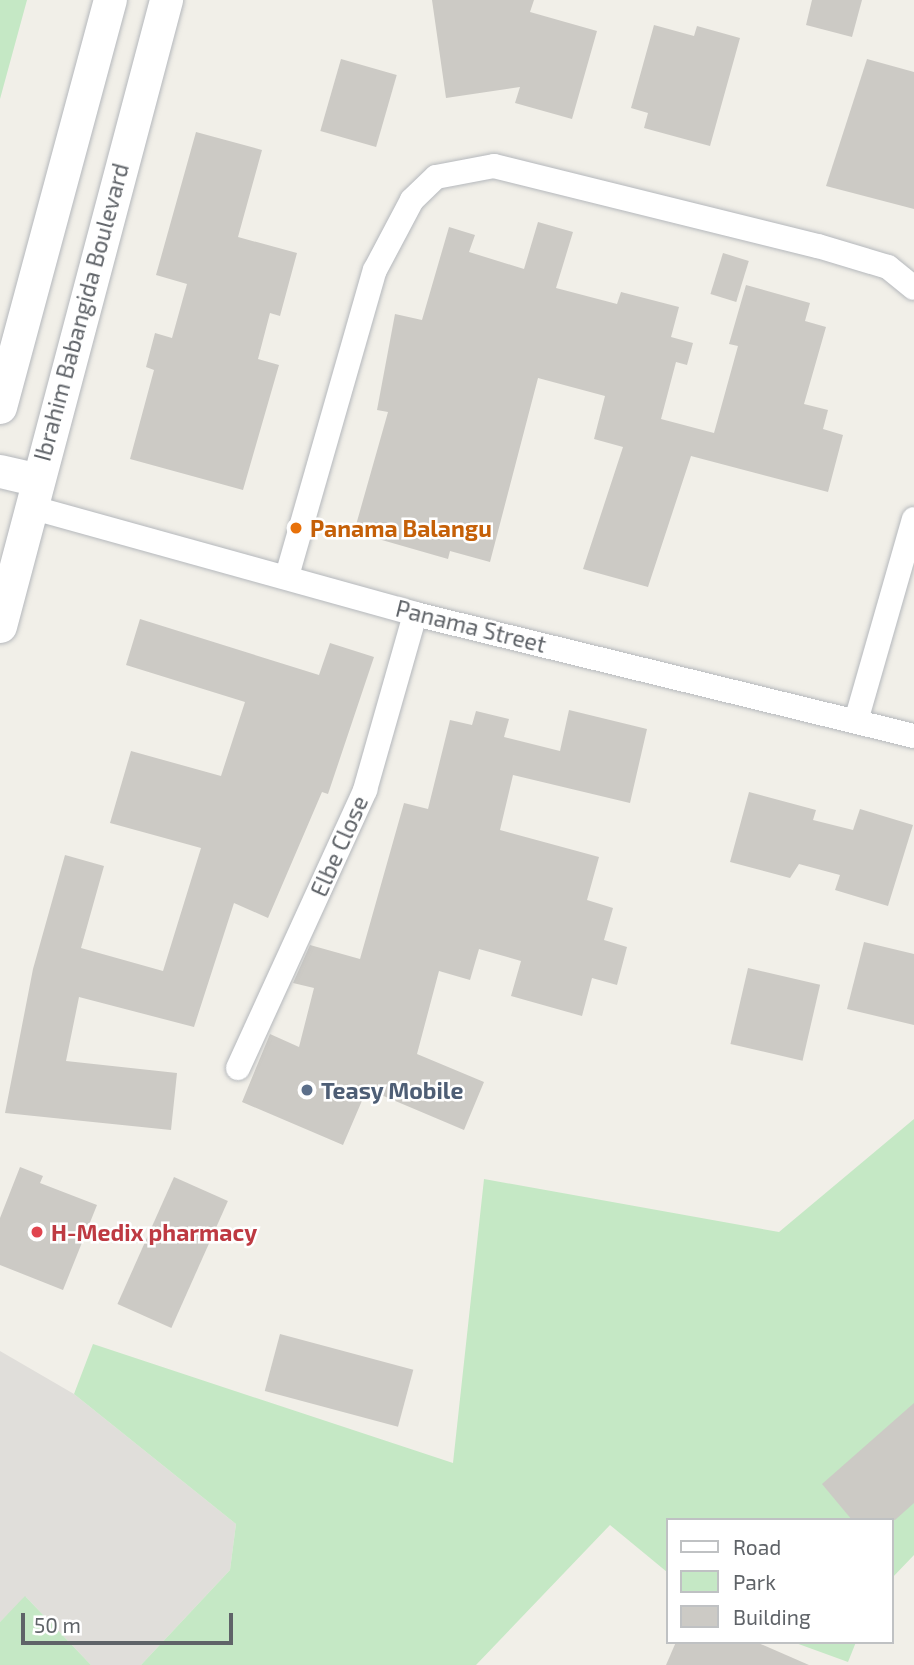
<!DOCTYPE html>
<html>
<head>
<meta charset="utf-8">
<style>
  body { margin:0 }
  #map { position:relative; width:914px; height:1665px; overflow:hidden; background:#f1efe8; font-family:"Exo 2",sans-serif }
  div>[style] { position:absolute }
  .industrial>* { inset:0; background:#e0deda }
  .green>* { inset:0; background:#c5e8c5 }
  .building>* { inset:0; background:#cccac5; transform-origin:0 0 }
  .roads { filter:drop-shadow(0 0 2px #b5b8bc) drop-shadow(0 0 2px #b5b8bc) }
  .street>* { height:24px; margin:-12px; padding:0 12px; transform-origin:12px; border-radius:12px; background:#fff }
  .secondary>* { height:33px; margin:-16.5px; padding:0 16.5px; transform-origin:16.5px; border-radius:16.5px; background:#fff }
  .dots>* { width:19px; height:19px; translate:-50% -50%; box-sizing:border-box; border:4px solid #fff; border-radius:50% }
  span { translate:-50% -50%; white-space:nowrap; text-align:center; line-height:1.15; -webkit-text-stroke:5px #fff; paint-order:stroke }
  .street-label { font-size:23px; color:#5f6368 }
  .food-label { font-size:23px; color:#c56008; font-weight:700 }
  .left { translate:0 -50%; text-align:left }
  .service-label { font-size:23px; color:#4e5e75; font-weight:700 }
  .health-label { font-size:23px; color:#be3a42; font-weight:700 }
  .legend { position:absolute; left:666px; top:1518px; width:228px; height:126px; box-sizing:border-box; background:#fff; border:2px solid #bfc1c3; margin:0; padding:9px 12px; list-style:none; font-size:21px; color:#5f6368 }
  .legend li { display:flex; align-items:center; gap:14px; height:35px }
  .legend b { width:35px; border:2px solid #bfc1c3 }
  .scale { position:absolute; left:21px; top:1613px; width:212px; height:32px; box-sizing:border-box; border:4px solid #5f6368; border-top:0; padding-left:9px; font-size:21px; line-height:24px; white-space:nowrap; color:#5f6368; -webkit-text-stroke:5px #fff; paint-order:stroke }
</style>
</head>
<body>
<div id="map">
  <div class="industrial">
    <div style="clip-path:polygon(0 1351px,74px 1394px,236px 1524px,230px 1570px,141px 1665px,91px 1665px,26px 1597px,0 1622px)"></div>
  </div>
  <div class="green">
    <div style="clip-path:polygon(0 0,27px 0,0 99px)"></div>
    <div style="clip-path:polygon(914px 1119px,914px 1555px,891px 1579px,891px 1520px,667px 1520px,667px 1572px,610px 1525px,476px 1665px,141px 1665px,230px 1570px,236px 1524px,74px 1394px,93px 1344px,453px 1463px,484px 1179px,779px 1232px)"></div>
    <div style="clip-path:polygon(25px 1596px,91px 1665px,0 1665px,0 1622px)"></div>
    <div style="clip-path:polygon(793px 1642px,856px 1642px,848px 1662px)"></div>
  </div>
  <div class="building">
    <div style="clip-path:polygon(432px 0,534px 0,530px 12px,597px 31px,572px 119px,515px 103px,520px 87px,446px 98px)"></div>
    <div style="clip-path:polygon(812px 0,862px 0,852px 37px,806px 25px)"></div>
    <div style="clip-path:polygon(654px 25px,694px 36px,697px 26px,740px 38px,710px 146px,644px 128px,648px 113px,631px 108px)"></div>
    <div style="left:341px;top:59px;width:58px;height:75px;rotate:16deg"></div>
    <div style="clip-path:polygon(867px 59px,914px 72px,914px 209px,826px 186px)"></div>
    <div style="clip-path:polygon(196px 132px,262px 150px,238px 237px,297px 253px,280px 316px,270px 313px,258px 359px,279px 365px,243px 490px,130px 459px,154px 370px,146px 367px,155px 333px,172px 338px,187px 284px,156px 275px)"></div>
    <div style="clip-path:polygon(538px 222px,573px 232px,556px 288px,617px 304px,621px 292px,679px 307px,671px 337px,693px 343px,687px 365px,676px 362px,661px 419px,714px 433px,738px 346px,729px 344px,746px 285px,810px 303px,805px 321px,826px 327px,804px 404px,828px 410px,823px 429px,843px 435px,828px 492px,691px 456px,648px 587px,583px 569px,623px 447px,594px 439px,605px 396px,538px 378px,490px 562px,450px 551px,448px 559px,354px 532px,388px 412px,377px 410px,395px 314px,422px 320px,449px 227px,475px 235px,469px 252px,524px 269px)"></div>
    <div style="left:723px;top:253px;width:27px;height:43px;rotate:17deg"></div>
    <div style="clip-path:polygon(140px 619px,319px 675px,330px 643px,374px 657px,328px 794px,322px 792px,268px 918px,234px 903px,194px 1027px,79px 997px,66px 1061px,177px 1073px,171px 1130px,5px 1113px,33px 969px,65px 855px,104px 866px,81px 948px,163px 971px,201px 848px,110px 823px,131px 751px,221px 776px,245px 702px,126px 665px)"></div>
    <div style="clip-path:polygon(569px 710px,647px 729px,630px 803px,513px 775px,500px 830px,599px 857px,587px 900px,613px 908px,604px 940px,627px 947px,617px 985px,592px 978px,582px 1016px,511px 996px,521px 961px,479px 949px,470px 980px,439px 971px,417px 1054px,484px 1082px,464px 1130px,367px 1089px,343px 1145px,242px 1102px,270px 1034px,299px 1047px,314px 988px,293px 983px,310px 945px,360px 959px,404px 803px,428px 809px,450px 720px,472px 725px,476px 711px,509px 719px,504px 737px,560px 751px)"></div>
    <div style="clip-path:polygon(749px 792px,816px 810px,813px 820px,853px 830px,860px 809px,913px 825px,888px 906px,835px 890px,840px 875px,799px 864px,790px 878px,730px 862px)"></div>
    <div style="clip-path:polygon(864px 942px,914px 954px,914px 1025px,847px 1009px)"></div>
    <div style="left:748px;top:968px;width:74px;height:78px;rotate:13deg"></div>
    <div style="clip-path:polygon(20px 1167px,43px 1176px,40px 1183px,97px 1205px,63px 1290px,0 1265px,0 1218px)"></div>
    <div style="left:174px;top:1177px;width:59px;height:139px;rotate:24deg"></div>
    <div style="left:280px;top:1334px;width:138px;height:59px;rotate:15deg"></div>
    <div style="clip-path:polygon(914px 1403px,914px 1503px,895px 1520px,852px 1520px,822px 1484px)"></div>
    <div style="clip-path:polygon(676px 1642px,756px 1642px,809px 1665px,666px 1665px)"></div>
  </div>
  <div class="roads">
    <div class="street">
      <div style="left:30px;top:507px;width:400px;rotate:15.5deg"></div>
      <div style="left:415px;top:614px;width:514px;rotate:13.74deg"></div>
      <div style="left:287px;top:576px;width:318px;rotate:-74deg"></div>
      <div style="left:375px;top:270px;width:79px;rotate:-62.1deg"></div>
      <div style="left:412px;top:200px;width:33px;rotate:-44deg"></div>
      <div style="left:436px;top:177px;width:59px;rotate:-10.7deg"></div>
      <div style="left:494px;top:166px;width:334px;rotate:13.9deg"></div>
      <div style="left:818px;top:246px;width:73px;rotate:16.7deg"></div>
      <div style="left:888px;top:267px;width:33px;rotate:39deg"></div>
      <div style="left:856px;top:721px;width:210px;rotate:-74deg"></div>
      <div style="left:238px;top:1068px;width:306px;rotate:-65.4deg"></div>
      <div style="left:365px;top:790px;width:183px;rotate:-74.1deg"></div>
    </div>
    <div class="secondary">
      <div style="left:0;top:407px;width:422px;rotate:-74.9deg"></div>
      <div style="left:0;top:471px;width:37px;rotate:13deg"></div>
      <div style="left:0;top:626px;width:648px;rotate:-75.15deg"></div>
    </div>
  </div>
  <div class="dots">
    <div style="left:296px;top:528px;background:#e8710a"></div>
    <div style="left:307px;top:1090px;background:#5c6f8a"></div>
    <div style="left:37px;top:1232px;background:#e0444e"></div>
  </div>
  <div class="street-label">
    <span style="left:81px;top:312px;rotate:-75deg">Ibrahim Babangida Boulevard</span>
    <span style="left:471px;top:626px;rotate:14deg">Panama Street</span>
    <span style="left:339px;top:846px;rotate:-66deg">Elbe Close</span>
  </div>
  <div class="food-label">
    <span class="left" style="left:310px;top:528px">Panama Balangu</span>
  </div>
  <div class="service-label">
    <span class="left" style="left:321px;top:1090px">Teasy Mobile</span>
  </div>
  <div class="health-label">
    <span class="left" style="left:51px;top:1232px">H-Medix pharmacy</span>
  </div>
  <ul class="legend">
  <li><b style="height:9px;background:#fff"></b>Road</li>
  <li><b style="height:19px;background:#c5e8c5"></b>Park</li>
  <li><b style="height:19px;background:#cccac5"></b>Building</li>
  </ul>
  <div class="scale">50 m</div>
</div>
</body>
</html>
